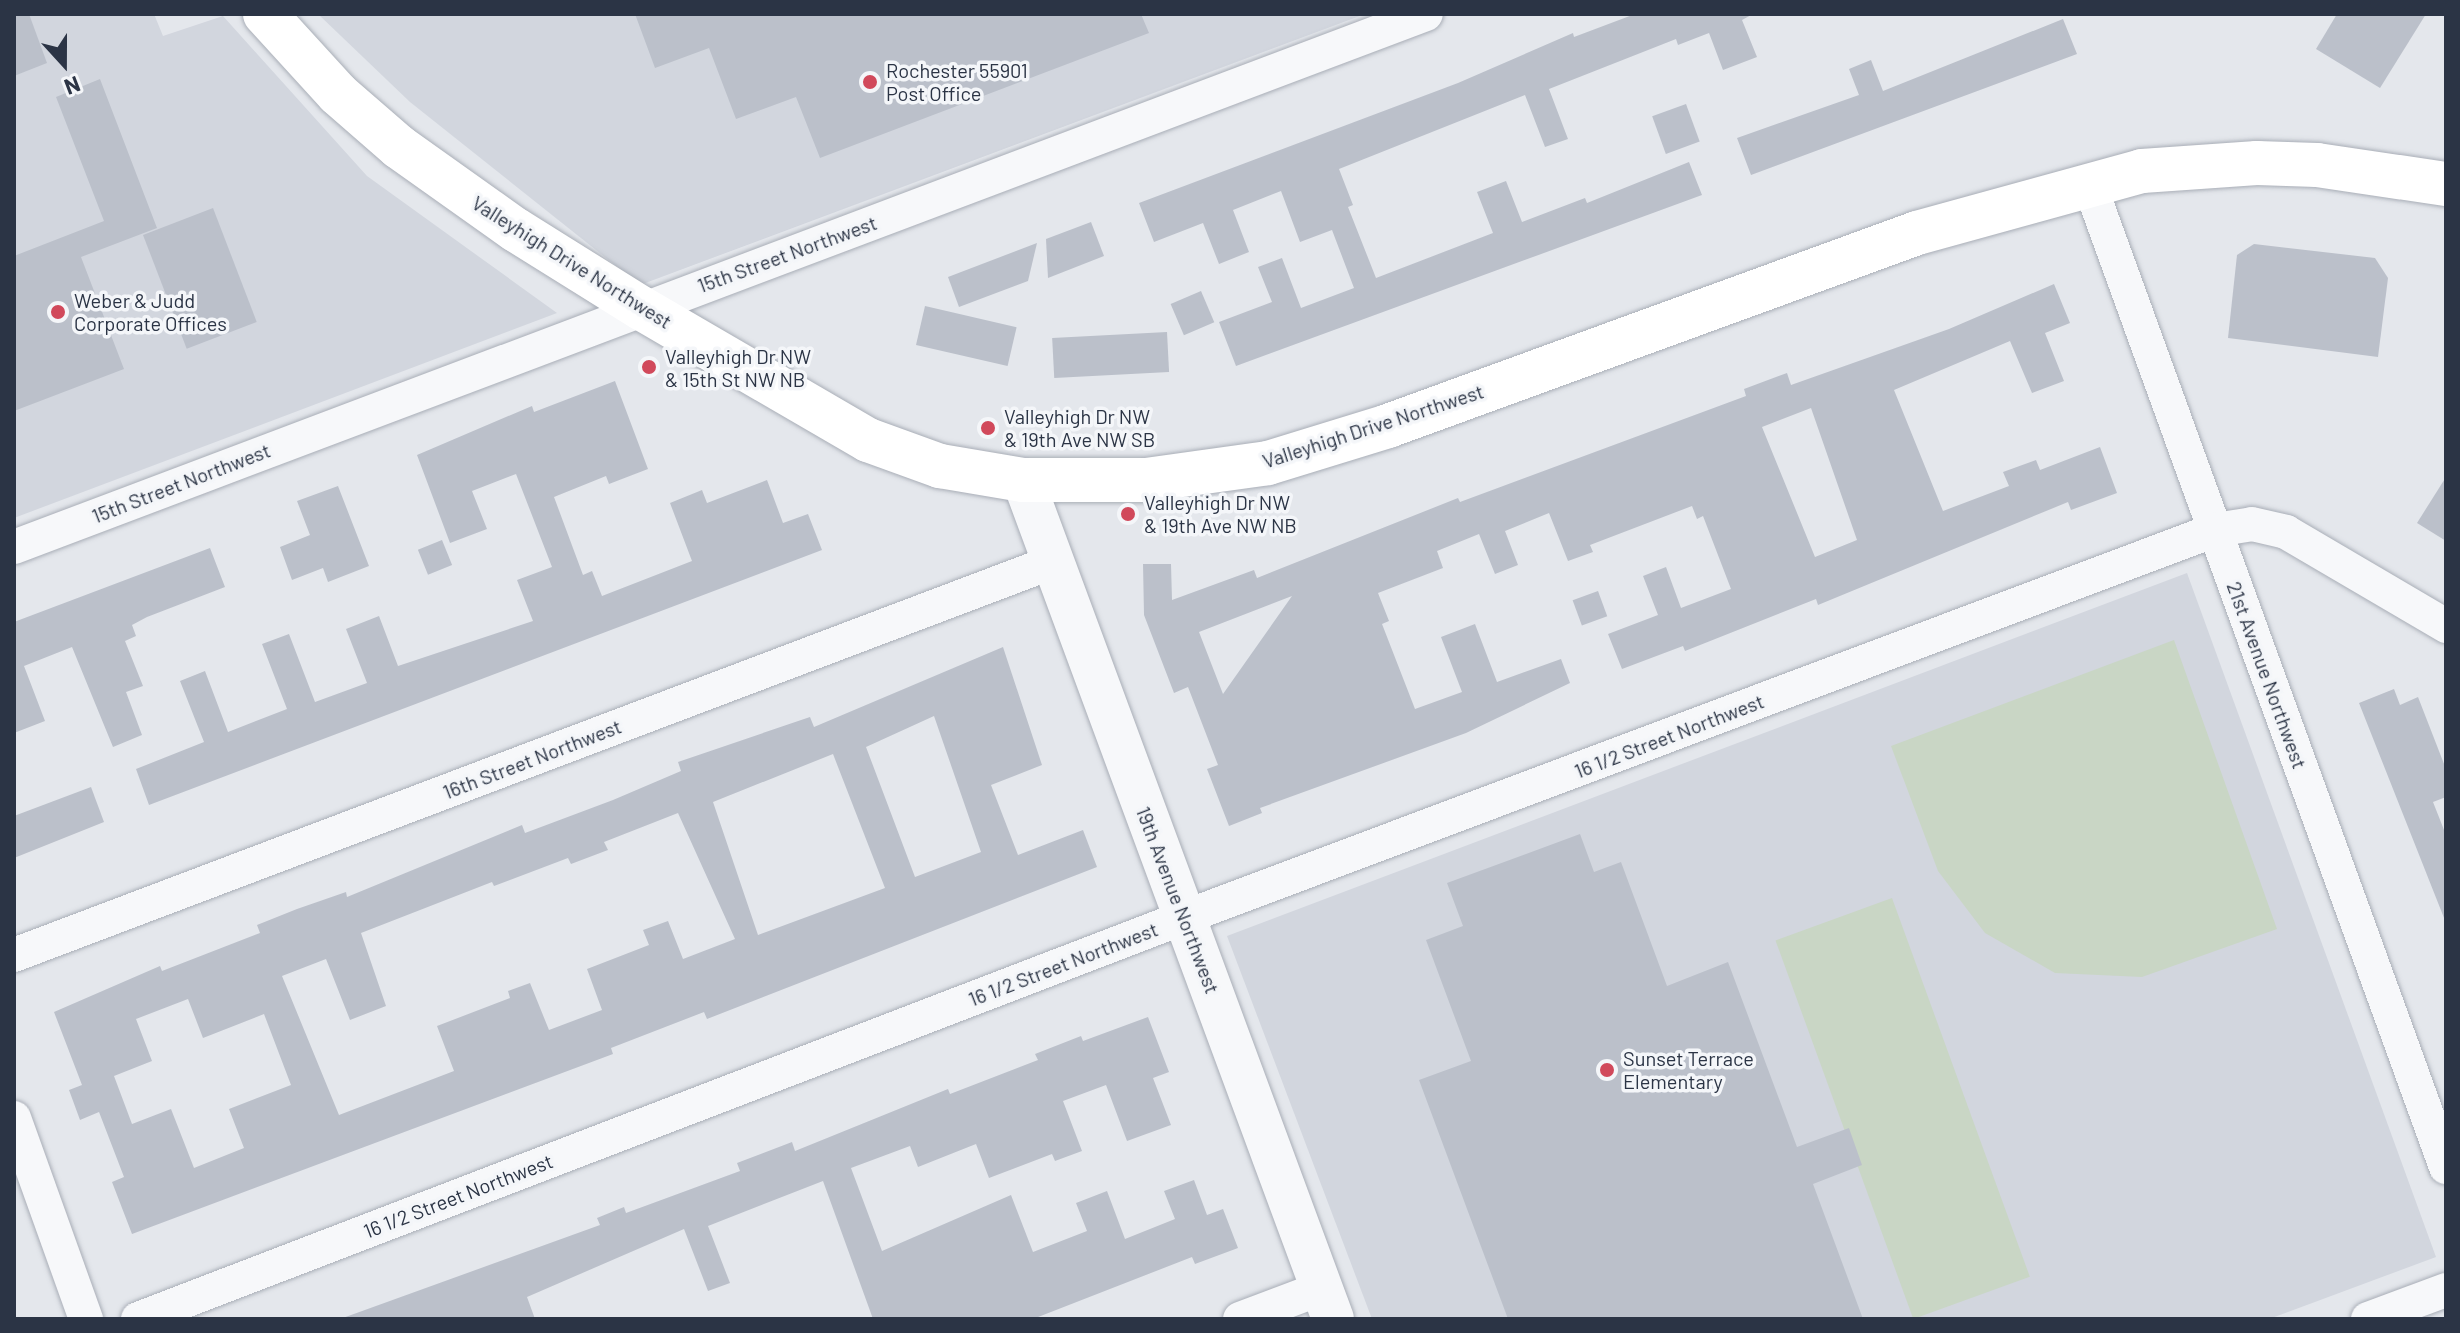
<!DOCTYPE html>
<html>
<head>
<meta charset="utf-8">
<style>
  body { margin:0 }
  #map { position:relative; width:2460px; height:1333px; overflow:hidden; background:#e4e7ec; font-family:Barlow,sans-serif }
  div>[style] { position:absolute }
  .built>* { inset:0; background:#d2d6de }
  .green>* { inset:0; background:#c9d6c5; transform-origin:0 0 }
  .building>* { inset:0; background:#bbc0ca; transform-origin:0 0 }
  .roads { filter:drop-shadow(0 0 2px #a9aeb7) drop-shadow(0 0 2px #a9aeb7) }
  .minor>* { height:34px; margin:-17px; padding:0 17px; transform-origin:17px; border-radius:17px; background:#f7f8fa }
  .tertiary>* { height:42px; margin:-21px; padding:0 21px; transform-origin:21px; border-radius:21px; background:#f7f8fa }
  .secondary>* { height:44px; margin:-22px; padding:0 22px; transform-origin:22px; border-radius:22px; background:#fff }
  .dots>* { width:22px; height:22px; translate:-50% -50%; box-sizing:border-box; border:4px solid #f4f6f9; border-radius:50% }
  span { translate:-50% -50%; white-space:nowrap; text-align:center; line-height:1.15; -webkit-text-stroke:7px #f4f6f9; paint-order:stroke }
  .poi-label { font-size:20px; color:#2b3445 }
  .left { translate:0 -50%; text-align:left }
  .street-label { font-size:20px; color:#2b3445 }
  .frame { position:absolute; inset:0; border:16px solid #2b3445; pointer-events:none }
  .north { position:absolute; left:24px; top:24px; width:80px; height:80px; -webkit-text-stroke:6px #f4f6f9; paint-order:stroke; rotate:159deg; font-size:22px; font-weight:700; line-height:32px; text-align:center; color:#2b3445 }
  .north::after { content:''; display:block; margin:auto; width:28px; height:36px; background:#2b3445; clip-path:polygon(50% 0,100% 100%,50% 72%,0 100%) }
</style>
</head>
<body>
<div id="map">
  <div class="built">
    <div style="clip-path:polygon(14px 14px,154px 14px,163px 36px,223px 16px,367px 176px,557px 313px,14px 518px)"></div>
    <div style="clip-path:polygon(318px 14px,1365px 14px,640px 285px,410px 102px)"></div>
    <div style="clip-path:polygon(2187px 573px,2436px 1257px,2269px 1319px,1372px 1319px,1227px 936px)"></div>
  </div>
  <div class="green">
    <div style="clip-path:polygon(2174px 640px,2277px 929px,2142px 977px,2055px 973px,1985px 933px,1938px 871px,1891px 746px)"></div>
    <div style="left:1892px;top:898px;width:403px;height:124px;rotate:70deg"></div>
  </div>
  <div class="building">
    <div style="clip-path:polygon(14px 14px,29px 14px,47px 63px,14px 76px)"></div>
    <div style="clip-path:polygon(635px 14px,1141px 14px,1149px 33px,820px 158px,796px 97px,736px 119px,709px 48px,655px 68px)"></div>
    <div style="clip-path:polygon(1635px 14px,1753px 14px,1742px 20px,1757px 57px,1723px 70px,1709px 33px,1678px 45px,1676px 39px,1549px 89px,1568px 139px,1545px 147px,1525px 95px,1339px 169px,1353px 205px,1348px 207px,1376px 278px,1493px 233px,1477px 192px,1506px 181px,1522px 222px,1585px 198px,1587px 203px,1689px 162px,1702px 195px,1236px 366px,1219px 322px,1272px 302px,1258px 267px,1282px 258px,1301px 308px,1354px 288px,1332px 230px,1300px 242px,1281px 191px,1233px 210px,1249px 252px,1219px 264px,1203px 223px,1154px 242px,1139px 203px,1458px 83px,1573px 33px,1574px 37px)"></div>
    <div style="clip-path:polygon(2337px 14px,2426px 14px,2380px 88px,2316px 49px)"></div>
    <div style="clip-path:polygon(2063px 19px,2077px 54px,1751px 175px,1737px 138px,1859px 95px,1849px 69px,1871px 60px,1883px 91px)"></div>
    <div style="clip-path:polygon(100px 79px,157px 228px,81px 257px,124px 369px,14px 411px,14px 256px,104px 221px,56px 97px)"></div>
    <div style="left:1686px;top:104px;width:40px;height:36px;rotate:70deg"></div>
    <div style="left:213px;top:208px;width:122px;height:75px;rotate:69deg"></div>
    <div style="clip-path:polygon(1091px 222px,1104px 256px,1048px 278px,1046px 239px)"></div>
    <div style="clip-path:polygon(1037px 243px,1028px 281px,959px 307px,948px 277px)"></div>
    <div style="clip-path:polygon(2254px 244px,2375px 258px,2388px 278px,2378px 357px,2228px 338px,2237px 255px)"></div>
    <div style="clip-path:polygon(evenodd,2054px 284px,2070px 323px,2045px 333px,2064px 381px,2032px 393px,2010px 341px,1894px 390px,1943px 511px,2009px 486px,2003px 472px,2036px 460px,2040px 470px,2100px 447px,2117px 493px,2071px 510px,2068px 502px,1818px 605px,1816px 599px,1685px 651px,1683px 646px,1622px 669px,1608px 634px,1658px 615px,1643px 576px,1666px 567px,1681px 608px,1731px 589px,1703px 516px,1697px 519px,1692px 506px,1590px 545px,1593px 552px,1568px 561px,1549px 513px,1505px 531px,1518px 565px,1495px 574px,1479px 534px,1437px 551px,1443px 568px,1378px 593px,1389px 621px,1382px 624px,1415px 709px,1462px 692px,1441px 637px,1475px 624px,1497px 682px,1561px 659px,1570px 683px,1466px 733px,1260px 808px,1262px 813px,1229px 826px,1207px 769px,1218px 765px,1188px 687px,1174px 693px,1144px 615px,1143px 564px,1171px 564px,1172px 600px,1254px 570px,1257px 578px,1458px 498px,1460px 502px,1746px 396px,1744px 389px,1787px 373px,1791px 385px,1949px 329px,2054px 284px,1811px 408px,1857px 540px,1815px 557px,1762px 427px,1811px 408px,2054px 284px,1292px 596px,1223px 694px,1199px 632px,1292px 596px)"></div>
    <div style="left:1201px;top:291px;width:34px;height:33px;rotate:67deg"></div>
    <div style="left:925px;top:306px;width:94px;height:40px;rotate:13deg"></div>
    <div style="left:1167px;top:332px;width:40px;height:115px;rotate:87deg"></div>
    <div style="clip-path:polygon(615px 381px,648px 469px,609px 484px,606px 476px,554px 497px,583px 575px,592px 571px,602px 596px,692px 561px,670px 503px,702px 490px,707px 503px,767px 480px,783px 523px,808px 514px,822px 550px,149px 805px,136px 769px,204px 742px,180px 681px,205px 671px,228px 732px,287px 709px,262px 644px,289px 634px,315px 702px,367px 683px,346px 629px,379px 616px,398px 666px,533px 621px,517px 580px,552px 567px,516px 474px,472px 491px,487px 529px,450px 543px,417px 455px,532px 406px,534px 412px)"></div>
    <div style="clip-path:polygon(2446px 477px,2446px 541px,2417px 523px)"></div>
    <div style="clip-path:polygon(338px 486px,369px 566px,328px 582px,323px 568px,292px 580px,280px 547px,310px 535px,297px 501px)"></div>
    <div style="left:442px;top:540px;width:27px;height:26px;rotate:68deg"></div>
    <div style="clip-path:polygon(210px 548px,225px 587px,147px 617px,132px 625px,136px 636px,125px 641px,143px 686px,126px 692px,142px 735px,113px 747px,72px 647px,24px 666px,45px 721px,14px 733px,14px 622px)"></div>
    <div style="left:1598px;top:591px;width:27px;height:27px;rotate:70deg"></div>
    <div style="clip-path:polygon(evenodd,1003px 647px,1042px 765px,991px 785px,1018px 855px,1083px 830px,1097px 867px,707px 1019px,704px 1012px,611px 1048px,613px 1054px,132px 1234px,112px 1182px,124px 1177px,99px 1112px,80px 1120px,69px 1090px,82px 1085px,54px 1012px,160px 966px,162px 971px,260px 933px,257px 925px,297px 909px,346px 892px,347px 897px,522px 825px,525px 833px,613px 800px,681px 771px,678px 762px,810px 717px,814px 727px,1003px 647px,934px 716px,981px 852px,915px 877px,866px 747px,934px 716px,1003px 647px,833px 754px,885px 888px,758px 935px,713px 802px,833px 754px,1003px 647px,678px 813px,735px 939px,683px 959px,668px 921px,643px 930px,649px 945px,587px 969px,602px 1010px,549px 1030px,530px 983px,508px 991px,510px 998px,437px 1026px,454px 1071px,339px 1115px,282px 976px,326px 959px,350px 1020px,386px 1006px,361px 933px,492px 882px,494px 886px,568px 858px,571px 864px,608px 850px,604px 842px,678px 813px,1003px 647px,188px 999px,203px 1038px,264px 1014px,291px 1085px,229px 1109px,244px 1148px,194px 1168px,171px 1109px,132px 1124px,114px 1076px,152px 1061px,136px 1019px,188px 999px)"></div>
    <div style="clip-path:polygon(2394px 689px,2400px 705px,2418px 697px,2446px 769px,2446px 797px,2433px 802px,2446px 835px,2446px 923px,2359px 703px)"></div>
    <div style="clip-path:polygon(91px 787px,104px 822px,14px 858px,14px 816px)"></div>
    <div style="clip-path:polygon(1580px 834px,1594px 872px,1621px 862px,1667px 986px,1728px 962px,1797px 1147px,1849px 1128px,1862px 1165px,1813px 1184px,1863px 1319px,1508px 1319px,1419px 1080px,1471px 1061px,1426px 940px,1463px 926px,1447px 883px)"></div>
    <div style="clip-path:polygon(1148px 1017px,1169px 1072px,1153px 1078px,1171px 1125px,1127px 1141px,1106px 1085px,1063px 1101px,1082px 1151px,1055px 1161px,1052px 1154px,989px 1178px,976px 1144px,918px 1167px,910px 1146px,851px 1168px,882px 1251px,1011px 1195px,1033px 1252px,1087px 1231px,1076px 1203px,1107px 1191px,1125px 1239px,1175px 1219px,1164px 1191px,1194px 1180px,1207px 1215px,1223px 1209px,1238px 1248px,1195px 1264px,1192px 1257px,1033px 1319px,873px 1319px,823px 1181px,708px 1226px,730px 1283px,708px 1291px,684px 1229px,527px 1297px,535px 1319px,340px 1319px,600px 1225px,597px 1218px,624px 1207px,626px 1213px,740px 1171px,737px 1163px,792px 1142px,795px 1151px,948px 1089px,950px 1094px,1038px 1060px,1035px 1054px,1081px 1036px,1083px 1041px)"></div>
  </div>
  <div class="roads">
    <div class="minor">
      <div style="left:2089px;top:183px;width:1047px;rotate:70.06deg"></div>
      <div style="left:14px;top:547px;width:1509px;rotate:-20.68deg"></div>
      <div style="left:14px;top:955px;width:1108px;rotate:-20.73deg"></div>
      <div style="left:14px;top:1118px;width:214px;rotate:70.3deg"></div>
      <div style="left:138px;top:1319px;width:1122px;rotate:-21deg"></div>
      <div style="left:1185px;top:917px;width:1100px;rotate:-20.59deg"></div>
      <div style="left:2215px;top:530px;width:37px;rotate:-9deg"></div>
      <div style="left:2252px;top:524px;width:35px;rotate:13deg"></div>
      <div style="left:2286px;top:532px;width:186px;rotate:30.4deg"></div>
      <div style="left:1240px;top:1319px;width:88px;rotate:-20.7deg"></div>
      <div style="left:2368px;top:1319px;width:83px;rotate:-20.4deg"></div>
    </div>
    <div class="tertiary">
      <div style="left:1023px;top:480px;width:894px;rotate:69.72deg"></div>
    </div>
    <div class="secondary">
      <div style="left:265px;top:14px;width:108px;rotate:47.6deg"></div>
      <div style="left:338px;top:94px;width:81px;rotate:41deg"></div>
      <div style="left:399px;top:147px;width:143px;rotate:35.4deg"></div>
      <div style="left:516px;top:230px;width:147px;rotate:32deg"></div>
      <div style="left:641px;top:308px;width:263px;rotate:30.2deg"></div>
      <div style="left:868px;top:440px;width:77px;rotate:19.9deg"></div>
      <div style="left:940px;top:466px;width:84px;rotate:9.6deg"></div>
      <div style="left:1023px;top:480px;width:123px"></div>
      <div style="left:1146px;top:480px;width:123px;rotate:-7.9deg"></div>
      <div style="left:1268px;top:463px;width:126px;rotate:-17.1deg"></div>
      <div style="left:1388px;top:426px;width:563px;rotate:-20.04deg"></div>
      <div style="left:1917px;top:233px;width:233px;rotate:-15.4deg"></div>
      <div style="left:2142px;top:171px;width:115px;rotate:-4deg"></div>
      <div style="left:2257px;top:163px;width:60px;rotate:1.9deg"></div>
      <div style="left:2317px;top:165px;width:130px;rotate:8.4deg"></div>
    </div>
  </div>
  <div class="dots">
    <div style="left:870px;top:82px;background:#d1495b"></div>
    <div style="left:58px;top:312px;background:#d1495b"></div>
    <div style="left:649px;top:367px;background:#d1495b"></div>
    <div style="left:988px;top:428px;background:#d1495b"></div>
    <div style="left:1128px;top:514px;background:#d1495b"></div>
    <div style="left:1607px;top:1070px;background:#d1495b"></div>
  </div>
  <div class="poi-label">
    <span class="left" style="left:886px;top:82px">Rochester 55901<br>Post Office</span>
    <span class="left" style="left:74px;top:312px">Weber &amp; Judd<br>Corporate Offices</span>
    <span class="left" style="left:665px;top:368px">Valleyhigh Dr NW<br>&amp; 15th St NW NB</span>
    <span class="left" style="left:1004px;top:428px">Valleyhigh Dr NW<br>&amp; 19th Ave NW SB</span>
    <span class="left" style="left:1144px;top:514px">Valleyhigh Dr NW<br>&amp; 19th Ave NW NB</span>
    <span class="left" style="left:1623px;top:1070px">Sunset Terrace<br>Elementary</span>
  </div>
  <div class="street-label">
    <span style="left:787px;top:254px;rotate:-20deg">15th Street Northwest</span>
    <span style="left:572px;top:262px;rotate:32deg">Valleyhigh Drive Northwest</span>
    <span style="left:1373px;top:426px;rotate:-18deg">Valleyhigh Drive Northwest</span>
    <span style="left:181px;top:483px;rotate:-21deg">15th Street Northwest</span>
    <span style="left:2267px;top:675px;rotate:70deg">21st Avenue Northwest</span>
    <span style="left:1669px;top:736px;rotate:-21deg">16 1/2 Street Northwest</span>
    <span style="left:532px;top:759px;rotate:-21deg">16th Street Northwest</span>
    <span style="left:1178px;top:900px;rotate:69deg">19th Avenue Northwest</span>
    <span style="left:1063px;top:964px;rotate:-21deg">16 1/2 Street Northwest</span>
    <span style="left:458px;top:1196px;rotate:-21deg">16 1/2 Street Northwest</span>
  </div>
  <div class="frame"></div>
  <div class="north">N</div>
</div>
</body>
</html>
